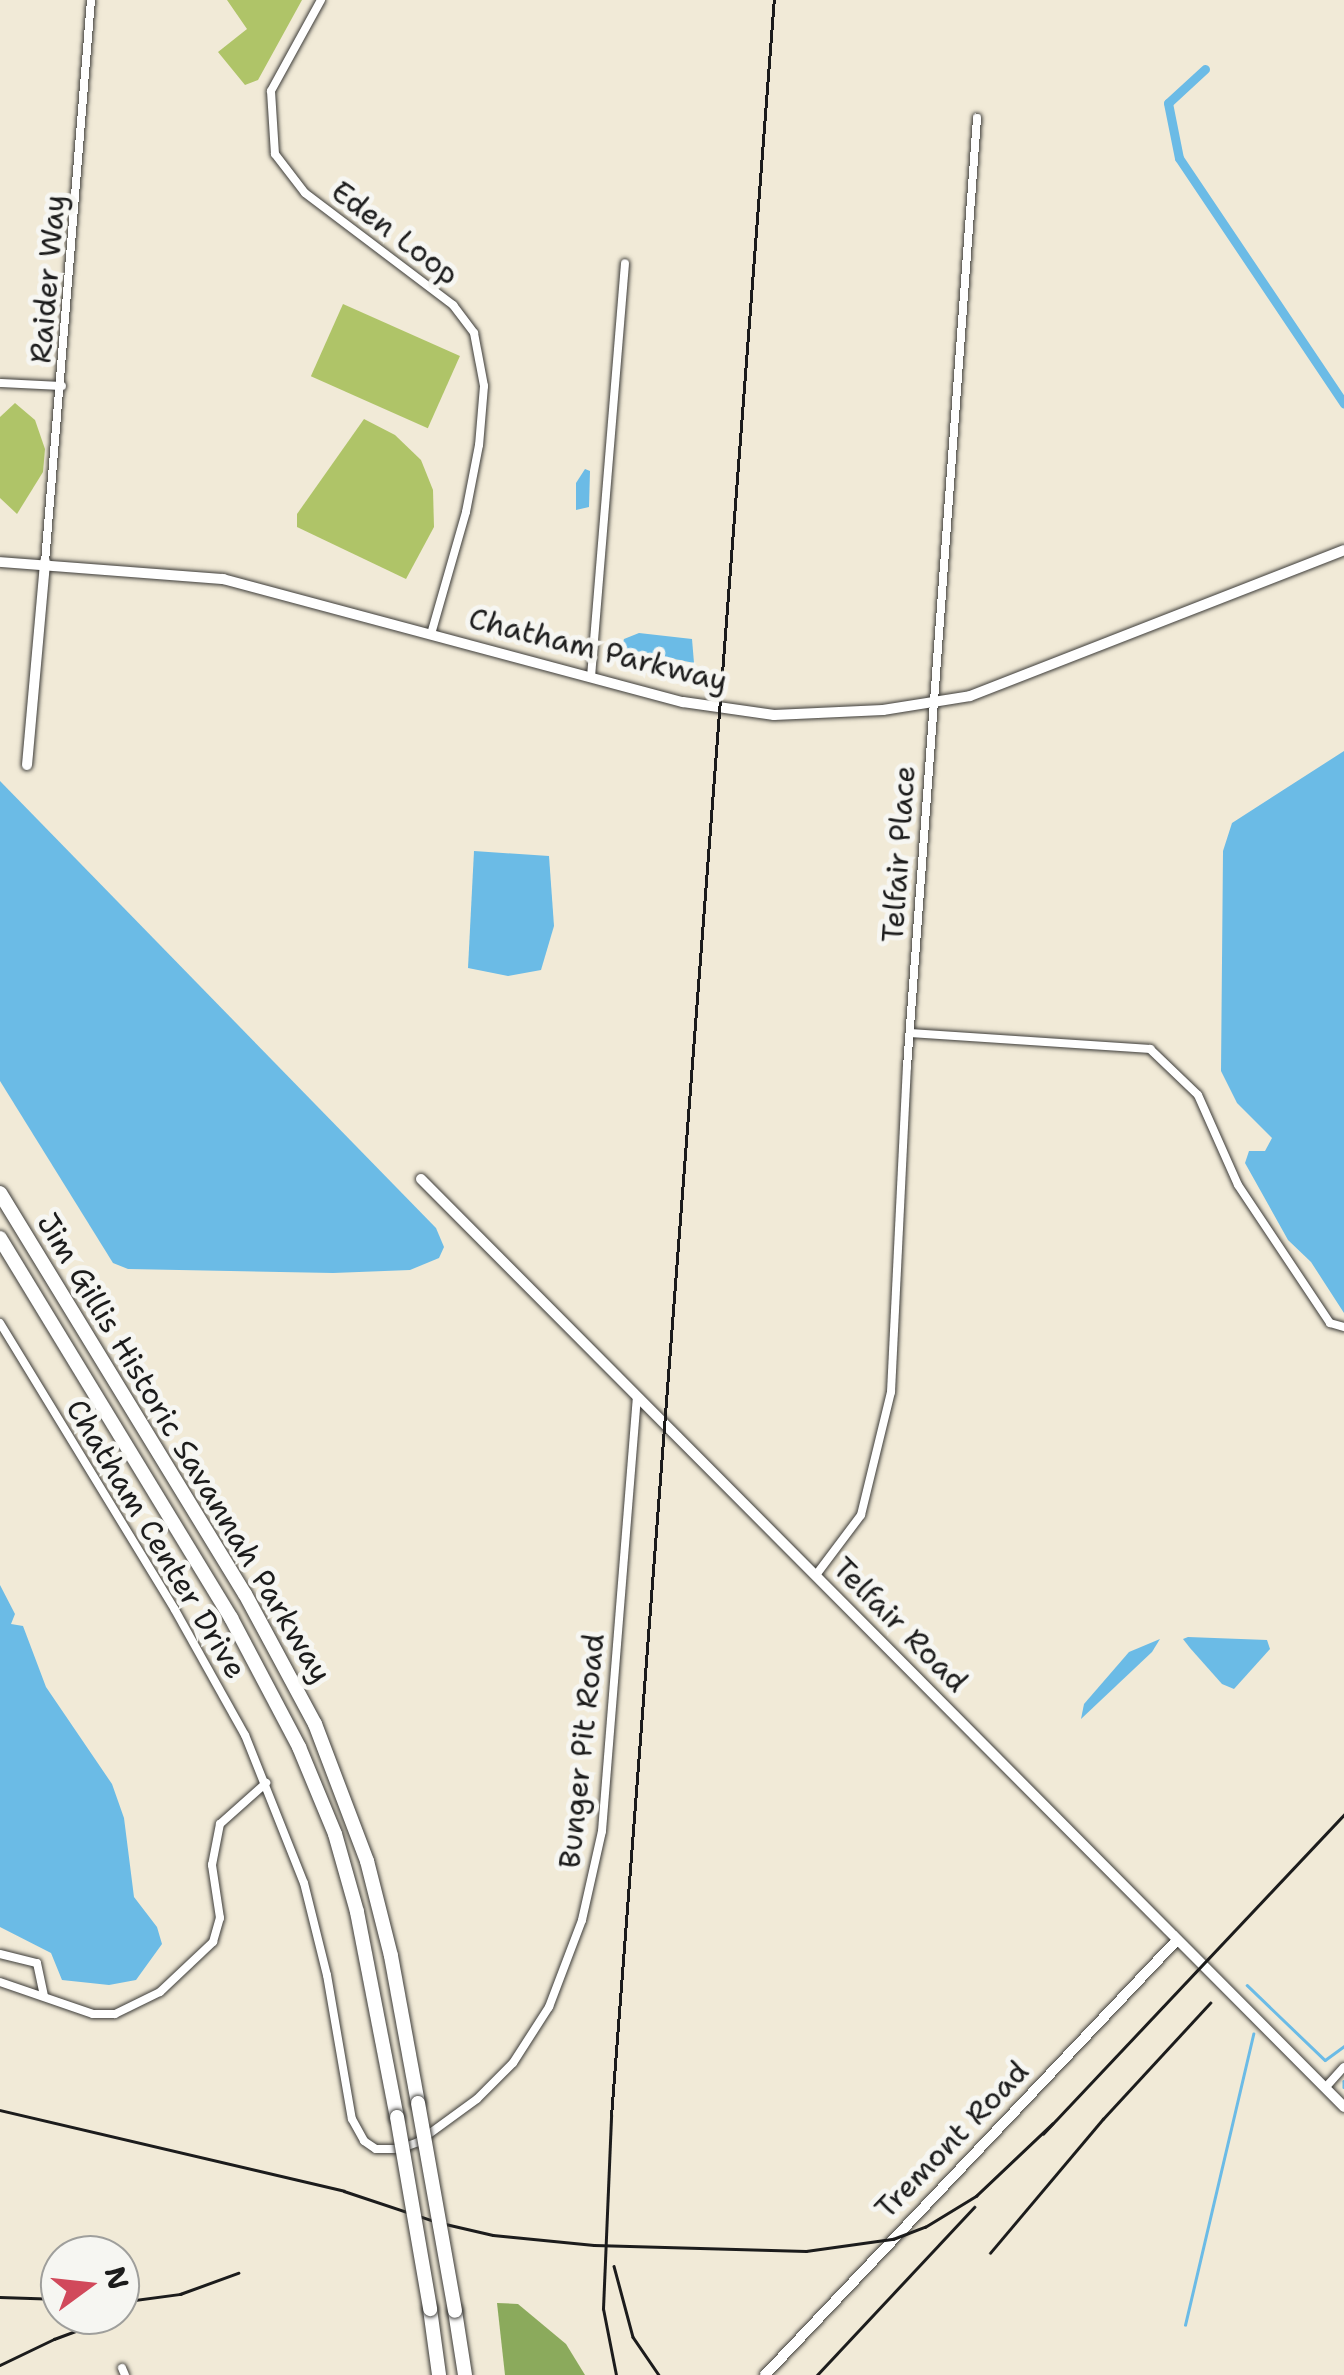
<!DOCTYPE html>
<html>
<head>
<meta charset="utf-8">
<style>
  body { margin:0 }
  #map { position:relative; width:1344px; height:2375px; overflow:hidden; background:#f1ead7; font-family:"Shantell Sans",sans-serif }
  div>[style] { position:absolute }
  .green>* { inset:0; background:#afc468; transform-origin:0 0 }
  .forest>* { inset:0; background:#8baa5c }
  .water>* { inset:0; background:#6bbbe6 }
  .stream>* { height:2.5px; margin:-1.25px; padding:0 1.25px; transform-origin:1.25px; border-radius:1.25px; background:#6bbbe6 }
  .canal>* { height:9px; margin:-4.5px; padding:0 4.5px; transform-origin:4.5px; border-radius:4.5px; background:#6bbbe6 }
  .roads { filter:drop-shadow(0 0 2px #3c3b38) drop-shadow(0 0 2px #3c3b38) }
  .street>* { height:8px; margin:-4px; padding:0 4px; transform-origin:4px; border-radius:4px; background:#fff }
  .secondary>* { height:10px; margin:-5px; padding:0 5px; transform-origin:5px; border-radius:5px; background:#fff }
  .highway>* { height:14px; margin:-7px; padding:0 7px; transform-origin:7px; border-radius:7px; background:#fff }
  .rail>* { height:2.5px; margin:-1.25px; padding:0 1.25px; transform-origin:1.25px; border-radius:1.25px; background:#1c1c1c }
  .bridges { filter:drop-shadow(0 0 2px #3c3b38) drop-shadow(0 0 2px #3c3b38) }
  .highway-bridge>* { height:14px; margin:-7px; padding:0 7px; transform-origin:7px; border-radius:7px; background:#fff }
  span { translate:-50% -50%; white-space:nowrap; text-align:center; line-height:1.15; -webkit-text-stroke:10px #f6f6f2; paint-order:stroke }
  .street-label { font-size:30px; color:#1c1c1c }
  .north { position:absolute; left:40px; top:2235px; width:100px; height:100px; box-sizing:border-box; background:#f6f6f2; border:2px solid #9f9f9c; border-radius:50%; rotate:75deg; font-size:28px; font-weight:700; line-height:40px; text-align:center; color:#1c1c1c }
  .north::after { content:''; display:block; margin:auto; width:35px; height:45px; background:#d1495b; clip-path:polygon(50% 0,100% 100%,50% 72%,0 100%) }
</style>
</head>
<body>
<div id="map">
  <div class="green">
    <div style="clip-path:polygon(227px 0,302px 0,258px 80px,245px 85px,218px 52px,247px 29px)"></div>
    <div style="left:343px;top:304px;width:128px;height:79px;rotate:24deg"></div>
    <div style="clip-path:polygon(15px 403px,35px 420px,45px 449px,43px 472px,17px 514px,0 498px,0 417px)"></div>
    <div style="clip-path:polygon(364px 419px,395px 435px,421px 460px,433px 490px,434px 527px,406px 579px,297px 527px,297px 514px)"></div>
  </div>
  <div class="forest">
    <div style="clip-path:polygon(497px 2303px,518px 2304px,566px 2344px,585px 2375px,505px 2375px)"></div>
  </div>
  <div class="water">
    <div style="clip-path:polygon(585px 469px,590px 471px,589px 507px,576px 510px,576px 483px)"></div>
    <div style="clip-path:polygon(639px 633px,692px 639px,694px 663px,621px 648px,624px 639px)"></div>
    <div style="clip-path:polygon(1344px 751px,1344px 1313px,1311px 1262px,1288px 1240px,1245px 1163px,1249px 1151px,1265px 1151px,1272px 1138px,1237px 1103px,1221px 1071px,1223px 851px,1232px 823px)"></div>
    <div style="clip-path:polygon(0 781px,436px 1228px,444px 1247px,439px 1258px,410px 1270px,333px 1273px,128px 1269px,113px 1263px,0 1081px)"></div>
    <div style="clip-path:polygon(474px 851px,549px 856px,554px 926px,541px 970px,508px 976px,468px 968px)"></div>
    <div style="clip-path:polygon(0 1585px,15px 1614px,11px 1624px,23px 1626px,46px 1687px,112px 1784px,124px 1818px,134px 1897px,157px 1927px,162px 1944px,136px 1980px,109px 1985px,62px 1980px,51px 1953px,0 1927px)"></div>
    <div style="clip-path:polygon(1188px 1637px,1267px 1640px,1270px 1649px,1234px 1689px,1222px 1684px,1190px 1648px,1183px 1639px)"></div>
    <div style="clip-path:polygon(1160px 1639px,1152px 1652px,1081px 1719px,1084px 1704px,1129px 1652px)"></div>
  </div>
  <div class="stream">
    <div style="left:1247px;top:1985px;width:108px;rotate:43.9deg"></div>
    <div style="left:1325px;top:2060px;width:24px;rotate:-36deg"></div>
    <div style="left:1344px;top:2081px;width:6px;rotate:90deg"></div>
    <div style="left:1185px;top:2325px;width:299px;rotate:-76.8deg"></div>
  </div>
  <div class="canal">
    <div style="left:1205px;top:69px;width:50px;rotate:137.4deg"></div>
    <div style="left:1168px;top:103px;width:56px;rotate:78.7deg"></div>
    <div style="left:1179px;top:158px;width:296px;rotate:56.1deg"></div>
  </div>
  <div class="roads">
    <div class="street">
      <div style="left:321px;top:0;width:104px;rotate:118.8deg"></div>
      <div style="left:271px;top:91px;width:63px;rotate:86.4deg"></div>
      <div style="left:275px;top:154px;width:49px;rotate:52.4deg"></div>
      <div style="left:305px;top:193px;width:186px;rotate:37.1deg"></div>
      <div style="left:453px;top:305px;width:35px;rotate:53deg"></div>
      <div style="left:474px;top:333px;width:54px;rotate:79.3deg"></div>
      <div style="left:484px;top:386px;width:59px;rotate:94.8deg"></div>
      <div style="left:479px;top:445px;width:68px;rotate:101deg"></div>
      <div style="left:466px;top:512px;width:127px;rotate:106deg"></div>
      <div style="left:0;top:383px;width:62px;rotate:2.8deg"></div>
      <div style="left:45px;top:562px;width:564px;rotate:-85.32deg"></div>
      <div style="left:591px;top:677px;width:415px;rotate:-85.3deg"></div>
      <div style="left:910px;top:1033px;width:241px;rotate:3.8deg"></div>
      <div style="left:1150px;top:1049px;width:66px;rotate:43.8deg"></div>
      <div style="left:1198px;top:1095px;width:98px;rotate:66deg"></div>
      <div style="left:1238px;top:1185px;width:166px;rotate:56.3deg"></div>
      <div style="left:1330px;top:1323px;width:15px;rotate:16deg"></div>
      <div style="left:0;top:1323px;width:336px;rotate:58.6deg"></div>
      <div style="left:175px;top:1610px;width:143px;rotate:60.8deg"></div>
      <div style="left:245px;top:1735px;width:159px;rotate:68.3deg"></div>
      <div style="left:304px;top:1883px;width:95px;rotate:76deg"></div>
      <div style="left:327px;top:1975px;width:146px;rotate:80.2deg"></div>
      <div style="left:352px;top:2119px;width:25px;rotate:61deg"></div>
      <div style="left:364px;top:2141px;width:14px;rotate:34deg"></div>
      <div style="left:376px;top:2149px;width:23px"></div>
      <div style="left:399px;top:2149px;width:20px;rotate:-20deg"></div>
      <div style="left:418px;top:2142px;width:73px;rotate:-36.1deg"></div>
      <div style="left:477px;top:2099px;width:51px;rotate:-45deg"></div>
      <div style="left:513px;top:2063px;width:67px;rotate:-57.3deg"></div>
      <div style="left:549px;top:2007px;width:93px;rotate:-69.2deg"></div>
      <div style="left:582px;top:1920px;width:91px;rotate:-77.3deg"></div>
      <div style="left:602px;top:1831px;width:435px;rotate:-85.4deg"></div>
      <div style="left:816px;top:1575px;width:75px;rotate:-53.1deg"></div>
      <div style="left:861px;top:1515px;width:127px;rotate:-76.3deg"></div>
      <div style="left:891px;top:1392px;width:325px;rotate:-87.2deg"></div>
      <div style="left:907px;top:1067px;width:952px;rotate:-85.78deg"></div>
      <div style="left:0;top:1954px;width:38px;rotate:14deg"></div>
      <div style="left:37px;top:1963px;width:33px;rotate:78deg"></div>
      <div style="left:0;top:1982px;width:98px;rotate:19deg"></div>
      <div style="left:93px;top:2014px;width:22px"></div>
      <div style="left:115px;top:2014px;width:50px;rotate:-26.1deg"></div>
      <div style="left:160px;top:1992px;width:73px;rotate:-43.3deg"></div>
      <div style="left:213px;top:1942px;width:25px;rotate:-74deg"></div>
      <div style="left:220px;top:1918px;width:54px;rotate:-98.6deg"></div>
      <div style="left:212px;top:1865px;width:42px;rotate:-79deg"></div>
      <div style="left:220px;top:1824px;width:62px;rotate:-41.7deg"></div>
      <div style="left:1325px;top:2088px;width:28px;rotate:-48deg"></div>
      <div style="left:122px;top:2368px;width:8px;rotate:67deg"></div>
    </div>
    <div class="secondary">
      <div style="left:0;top:562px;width:224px;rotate:4.4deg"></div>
      <div style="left:223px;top:579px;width:476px;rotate:15deg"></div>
      <div style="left:683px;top:702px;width:92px;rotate:8.1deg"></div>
      <div style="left:774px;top:715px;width:109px;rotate:-2.6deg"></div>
      <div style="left:883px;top:710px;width:88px;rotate:-9.1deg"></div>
      <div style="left:970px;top:696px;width:401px;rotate:-21.3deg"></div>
      <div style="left:27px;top:765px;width:204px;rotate:-84.9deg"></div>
      <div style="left:421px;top:1179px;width:1309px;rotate:45.15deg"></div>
      <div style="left:765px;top:2375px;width:599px;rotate:-46.56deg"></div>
    </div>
    <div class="highway">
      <div style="left:0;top:1193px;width:470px;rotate:58.6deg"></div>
      <div style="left:245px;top:1594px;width:148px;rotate:61.7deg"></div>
      <div style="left:315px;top:1724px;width:147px;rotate:69.2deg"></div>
      <div style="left:367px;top:1861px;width:98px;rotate:75.8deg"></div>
      <div style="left:391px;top:1956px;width:149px;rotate:79.6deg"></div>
      <div style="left:0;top:1238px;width:445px;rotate:58.7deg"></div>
      <div style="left:231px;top:1618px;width:146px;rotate:62.2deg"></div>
      <div style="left:299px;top:1747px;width:94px;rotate:67.5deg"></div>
      <div style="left:335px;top:1834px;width:81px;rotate:74.2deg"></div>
      <div style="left:357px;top:1912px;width:209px;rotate:79deg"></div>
      <div style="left:430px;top:2309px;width:67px;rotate:82.2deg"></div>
      <div style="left:455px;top:2311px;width:65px;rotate:81.1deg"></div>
    </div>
  </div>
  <div class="rail">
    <div style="left:0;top:2110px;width:353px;rotate:13.2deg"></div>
    <div style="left:344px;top:2191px;width:98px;rotate:18.4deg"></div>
    <div style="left:437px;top:2222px;width:57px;rotate:13.1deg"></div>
    <div style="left:493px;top:2235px;width:101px;rotate:5.7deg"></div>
    <div style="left:594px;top:2245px;width:212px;rotate:1.6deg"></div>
    <div style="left:806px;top:2251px;width:88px;rotate:-7.9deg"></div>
    <div style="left:893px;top:2239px;width:34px;rotate:-21deg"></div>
    <div style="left:925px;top:2227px;width:60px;rotate:-31.3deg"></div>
    <div style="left:976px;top:2196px;width:105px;rotate:-43.5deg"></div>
    <div style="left:1043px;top:2134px;width:439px;rotate:-46.7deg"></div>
    <div style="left:990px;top:2253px;width:175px;rotate:-49.9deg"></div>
    <div style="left:1103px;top:2119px;width:158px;rotate:-47.3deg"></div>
    <div style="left:614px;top:2266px;width:73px;rotate:75deg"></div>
    <div style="left:633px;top:2337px;width:46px;rotate:55.6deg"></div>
    <div style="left:0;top:2297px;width:60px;rotate:1.9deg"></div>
    <div style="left:120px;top:2302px;width:61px;rotate:-7.6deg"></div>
    <div style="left:180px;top:2294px;width:62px;rotate:-19.9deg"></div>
    <div style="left:0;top:2365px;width:60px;rotate:-25.7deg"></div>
    <div style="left:54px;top:2339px;width:69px;rotate:-20.3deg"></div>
    <div style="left:616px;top:2375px;width:67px;rotate:-101.1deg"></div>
    <div style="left:603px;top:2309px;width:193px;rotate:-87.6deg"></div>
    <div style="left:611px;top:2116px;width:2122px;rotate:-85.6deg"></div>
    <div style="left:817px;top:2375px;width:230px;rotate:-46.9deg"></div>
  </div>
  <div class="bridges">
    <div class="highway-bridge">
      <div style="left:418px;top:2103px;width:211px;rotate:79.9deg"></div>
      <div style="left:397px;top:2117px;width:195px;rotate:80.2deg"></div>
    </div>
  </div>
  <div class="street-label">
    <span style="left:395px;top:233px;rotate:37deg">Eden Loop</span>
    <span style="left:48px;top:279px;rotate:-85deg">Raider Way</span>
    <span style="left:598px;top:650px;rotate:14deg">Chatham Parkway</span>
    <span style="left:899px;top:854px;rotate:-86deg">Telfair Place</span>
    <span style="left:184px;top:1448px;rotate:59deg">Jim Gillis Historic Savannah Parkway</span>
    <span style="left:156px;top:1539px;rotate:59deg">Chatham Center Drive</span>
    <span style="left:900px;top:1625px;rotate:45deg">Telfair Road</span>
    <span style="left:582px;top:1751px;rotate:-84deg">Bunger Pit Road</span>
    <span style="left:952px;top:2140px;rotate:-46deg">Tremont Road</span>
  </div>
  <div class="north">N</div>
</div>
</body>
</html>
